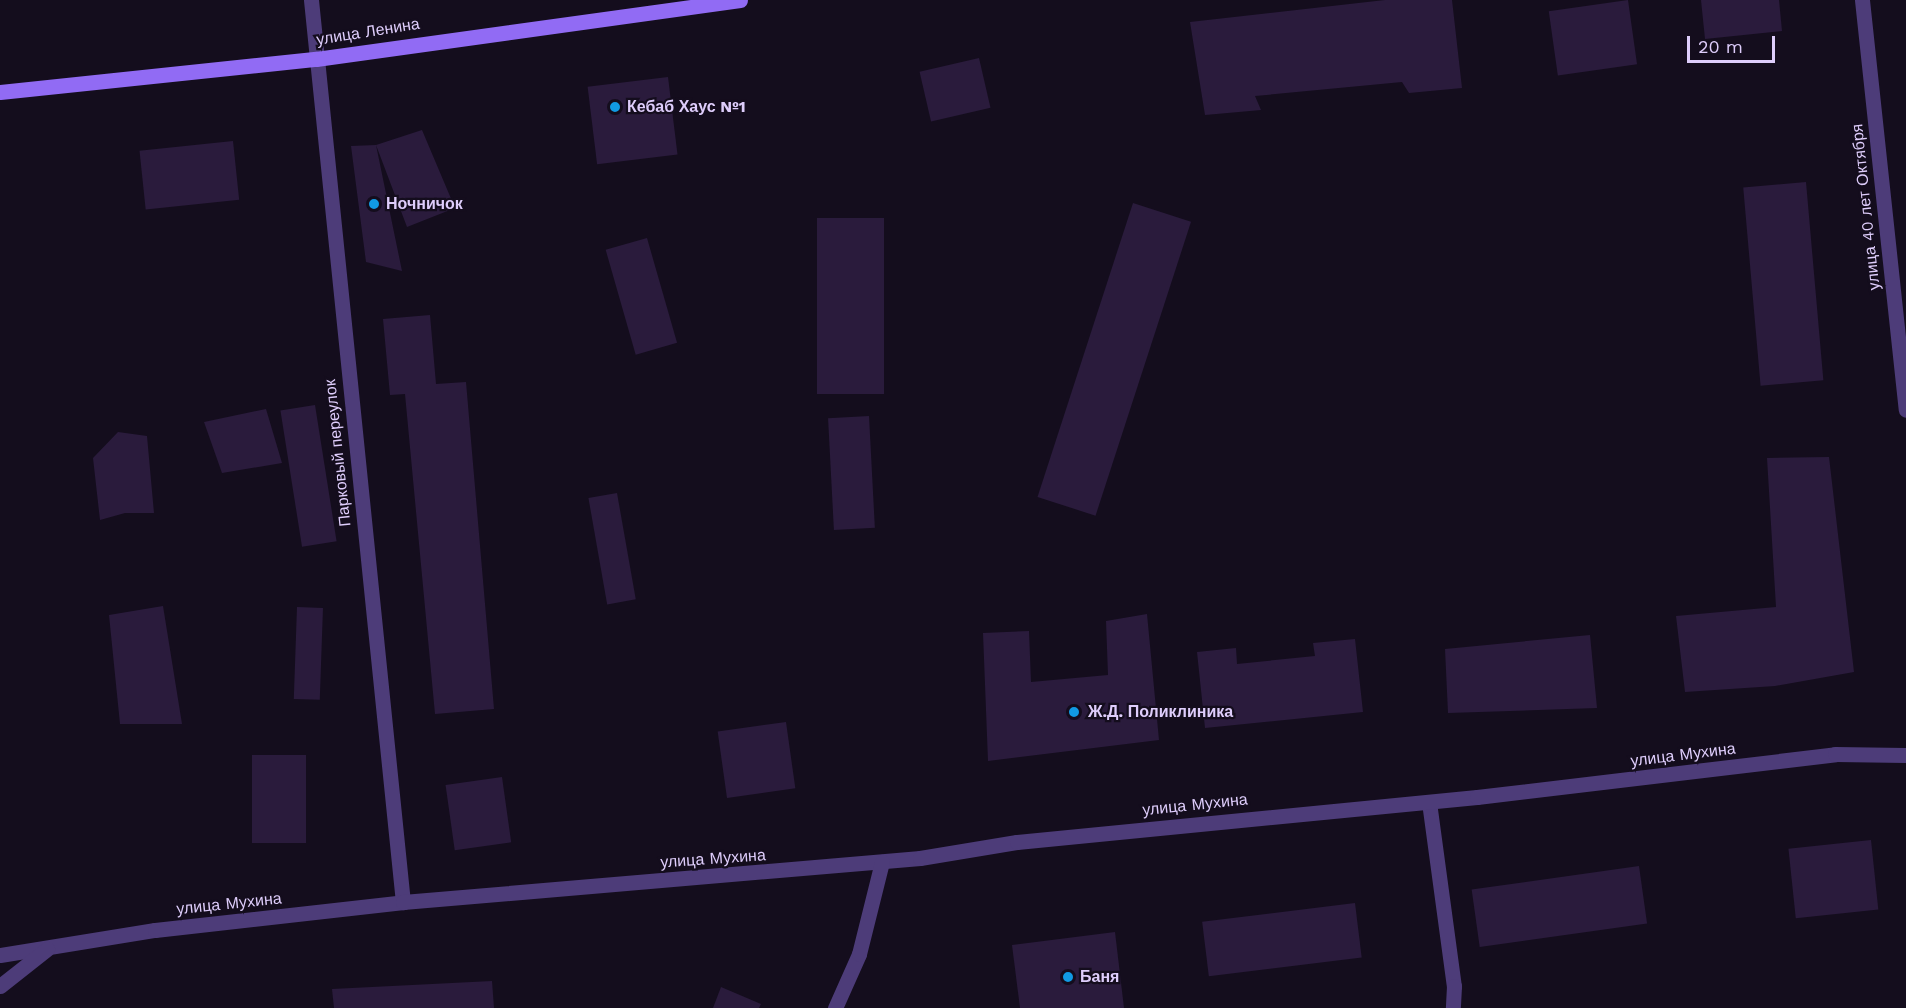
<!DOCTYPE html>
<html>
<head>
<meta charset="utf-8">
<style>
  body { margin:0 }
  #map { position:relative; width:1906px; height:1008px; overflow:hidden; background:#140d1d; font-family:"Work Sans",sans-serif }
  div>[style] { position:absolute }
  .building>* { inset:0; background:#2a1b3c; transform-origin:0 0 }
  .street>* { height:15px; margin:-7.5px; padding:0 7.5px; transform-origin:7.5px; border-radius:7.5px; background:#4d3c79 }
  .secondary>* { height:15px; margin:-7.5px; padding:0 7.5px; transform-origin:7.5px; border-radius:7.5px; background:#916bf4 }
  .dots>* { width:16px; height:16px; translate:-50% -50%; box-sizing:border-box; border:3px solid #140d1d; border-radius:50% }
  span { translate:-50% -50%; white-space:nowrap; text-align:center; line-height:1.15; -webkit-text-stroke:4.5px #140d1d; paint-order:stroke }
  .street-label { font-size:16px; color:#decdfb }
  .poi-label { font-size:16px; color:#decdfb; font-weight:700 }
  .left { translate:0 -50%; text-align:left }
  .scale { position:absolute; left:1687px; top:36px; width:88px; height:27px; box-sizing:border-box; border:3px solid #decdfb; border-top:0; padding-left:8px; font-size:18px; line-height:21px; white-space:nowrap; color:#decdfb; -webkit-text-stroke:4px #140d1d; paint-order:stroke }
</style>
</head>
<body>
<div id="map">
  <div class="building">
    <div style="clip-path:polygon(1385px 0,1452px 0,1462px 88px,1409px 93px,1402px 82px,1255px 96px,1261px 110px,1205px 115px,1190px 22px)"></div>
    <div style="left:1628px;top:0;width:65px;height:80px;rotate:82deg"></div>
    <div style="clip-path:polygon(1701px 0,1779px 0,1782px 31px,1705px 39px)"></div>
    <div style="left:979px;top:58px;width:51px;height:61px;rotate:77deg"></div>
    <div style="left:668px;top:77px;width:78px;height:81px;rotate:83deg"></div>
    <div style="clip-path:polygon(422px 130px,455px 208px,407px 227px,376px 145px,402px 271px,366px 262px,351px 146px,376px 145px)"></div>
    <div style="left:233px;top:141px;width:59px;height:94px;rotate:84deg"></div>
    <div style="left:1806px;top:182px;width:199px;height:63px;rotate:85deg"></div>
    <div style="left:1133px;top:203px;width:61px;height:309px;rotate:18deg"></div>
    <div style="left:817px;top:218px;width:67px;height:176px"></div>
    <div style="left:647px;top:238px;width:109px;height:43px;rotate:74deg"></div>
    <div style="clip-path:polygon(430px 315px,436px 384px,466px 382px,494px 709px,435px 714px,405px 394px,390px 395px,383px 319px)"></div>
    <div style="left:315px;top:405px;width:138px;height:35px;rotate:81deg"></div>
    <div style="clip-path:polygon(266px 409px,282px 463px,222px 473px,204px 422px)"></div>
    <div style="left:869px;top:416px;width:112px;height:41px;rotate:87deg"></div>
    <div style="clip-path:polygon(118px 432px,147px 436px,154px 513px,125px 513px,100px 520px,93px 458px)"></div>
    <div style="clip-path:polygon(1829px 457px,1854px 672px,1775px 686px,1685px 692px,1676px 616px,1776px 607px,1767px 458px)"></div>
    <div style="left:617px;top:493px;width:108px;height:29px;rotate:80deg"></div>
    <div style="clip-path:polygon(163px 606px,182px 724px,120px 724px,109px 615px)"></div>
    <div style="left:297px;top:607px;width:26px;height:92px;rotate:2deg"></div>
    <div style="clip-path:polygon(1147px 614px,1159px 740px,988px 761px,983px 633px,1029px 631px,1031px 682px,1108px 675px,1106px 621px)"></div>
    <div style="clip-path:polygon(1590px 635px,1597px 708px,1448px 713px,1445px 649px)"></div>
    <div style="clip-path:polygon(1355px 639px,1363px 712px,1205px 728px,1197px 652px,1236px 648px,1237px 664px,1315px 656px,1313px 643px)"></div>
    <div style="left:786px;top:722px;width:67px;height:69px;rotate:82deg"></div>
    <div style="left:252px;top:755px;width:54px;height:88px"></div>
    <div style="left:502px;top:777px;width:66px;height:57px;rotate:82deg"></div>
    <div style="left:1871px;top:840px;width:70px;height:83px;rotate:84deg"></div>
    <div style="left:1639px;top:866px;width:58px;height:169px;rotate:82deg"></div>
    <div style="left:1355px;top:903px;width:55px;height:154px;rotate:83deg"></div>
    <div style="clip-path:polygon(1115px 932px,1124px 1008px,1020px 1008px,1012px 945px)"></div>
    <div style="clip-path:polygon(492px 981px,494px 1008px,334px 1008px,332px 989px)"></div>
    <div style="clip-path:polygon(721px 987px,761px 1004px,759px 1008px,713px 1008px)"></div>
  </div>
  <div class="street">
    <div style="left:311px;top:0;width:907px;rotate:84.18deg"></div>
    <div style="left:1862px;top:0;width:412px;rotate:83.9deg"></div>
    <div style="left:1429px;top:802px;width:186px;rotate:82.3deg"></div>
    <div style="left:1454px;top:986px;width:22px;rotate:93deg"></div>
    <div style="left:0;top:955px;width:157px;rotate:-9.2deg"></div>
    <div style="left:155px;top:930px;width:250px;rotate:-6.4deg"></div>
    <div style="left:403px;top:902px;width:519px;rotate:-4.86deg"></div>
    <div style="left:920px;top:858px;width:98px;rotate:-9.4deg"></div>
    <div style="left:1017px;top:842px;width:462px;rotate:-5.6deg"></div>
    <div style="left:1477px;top:797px;width:361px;rotate:-6.8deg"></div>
    <div style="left:1835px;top:754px;width:71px;rotate:0.8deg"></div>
    <div style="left:0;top:986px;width:60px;rotate:-38.2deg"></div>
    <div style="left:835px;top:1008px;width:59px;rotate:-66deg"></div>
    <div style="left:859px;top:954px;width:95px;rotate:-76deg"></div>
  </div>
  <div class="secondary">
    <div style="left:0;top:92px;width:318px;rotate:-6deg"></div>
    <div style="left:316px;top:59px;width:428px;rotate:-7.9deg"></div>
  </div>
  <div class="dots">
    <div style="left:615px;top:107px;background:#119ae3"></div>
    <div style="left:374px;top:204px;background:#119ae3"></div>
    <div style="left:1074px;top:712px;background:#119ae3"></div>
    <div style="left:1068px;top:977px;background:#119ae3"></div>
  </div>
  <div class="street-label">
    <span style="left:368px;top:32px;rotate:-9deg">улица Ленина</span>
    <span style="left:1866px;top:207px;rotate:-96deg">улица 40 лет Октября</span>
    <span style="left:338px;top:453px;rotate:-96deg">Парковый переулок</span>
    <span style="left:1683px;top:755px;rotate:-7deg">улица Мухина</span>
    <span style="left:1195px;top:805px;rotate:-6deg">улица Мухина</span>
    <span style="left:713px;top:859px;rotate:-4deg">улица Мухина</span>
    <span style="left:229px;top:904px;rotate:-6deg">улица Мухина</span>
  </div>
  <div class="poi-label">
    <span class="left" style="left:627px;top:107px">Кебаб Хаус №1</span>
    <span class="left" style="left:386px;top:204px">Ночничок</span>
    <span class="left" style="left:1088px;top:712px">Ж.Д. Поликлиника</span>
    <span class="left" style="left:1080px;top:977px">Баня</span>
  </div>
  <div class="scale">20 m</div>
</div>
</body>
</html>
